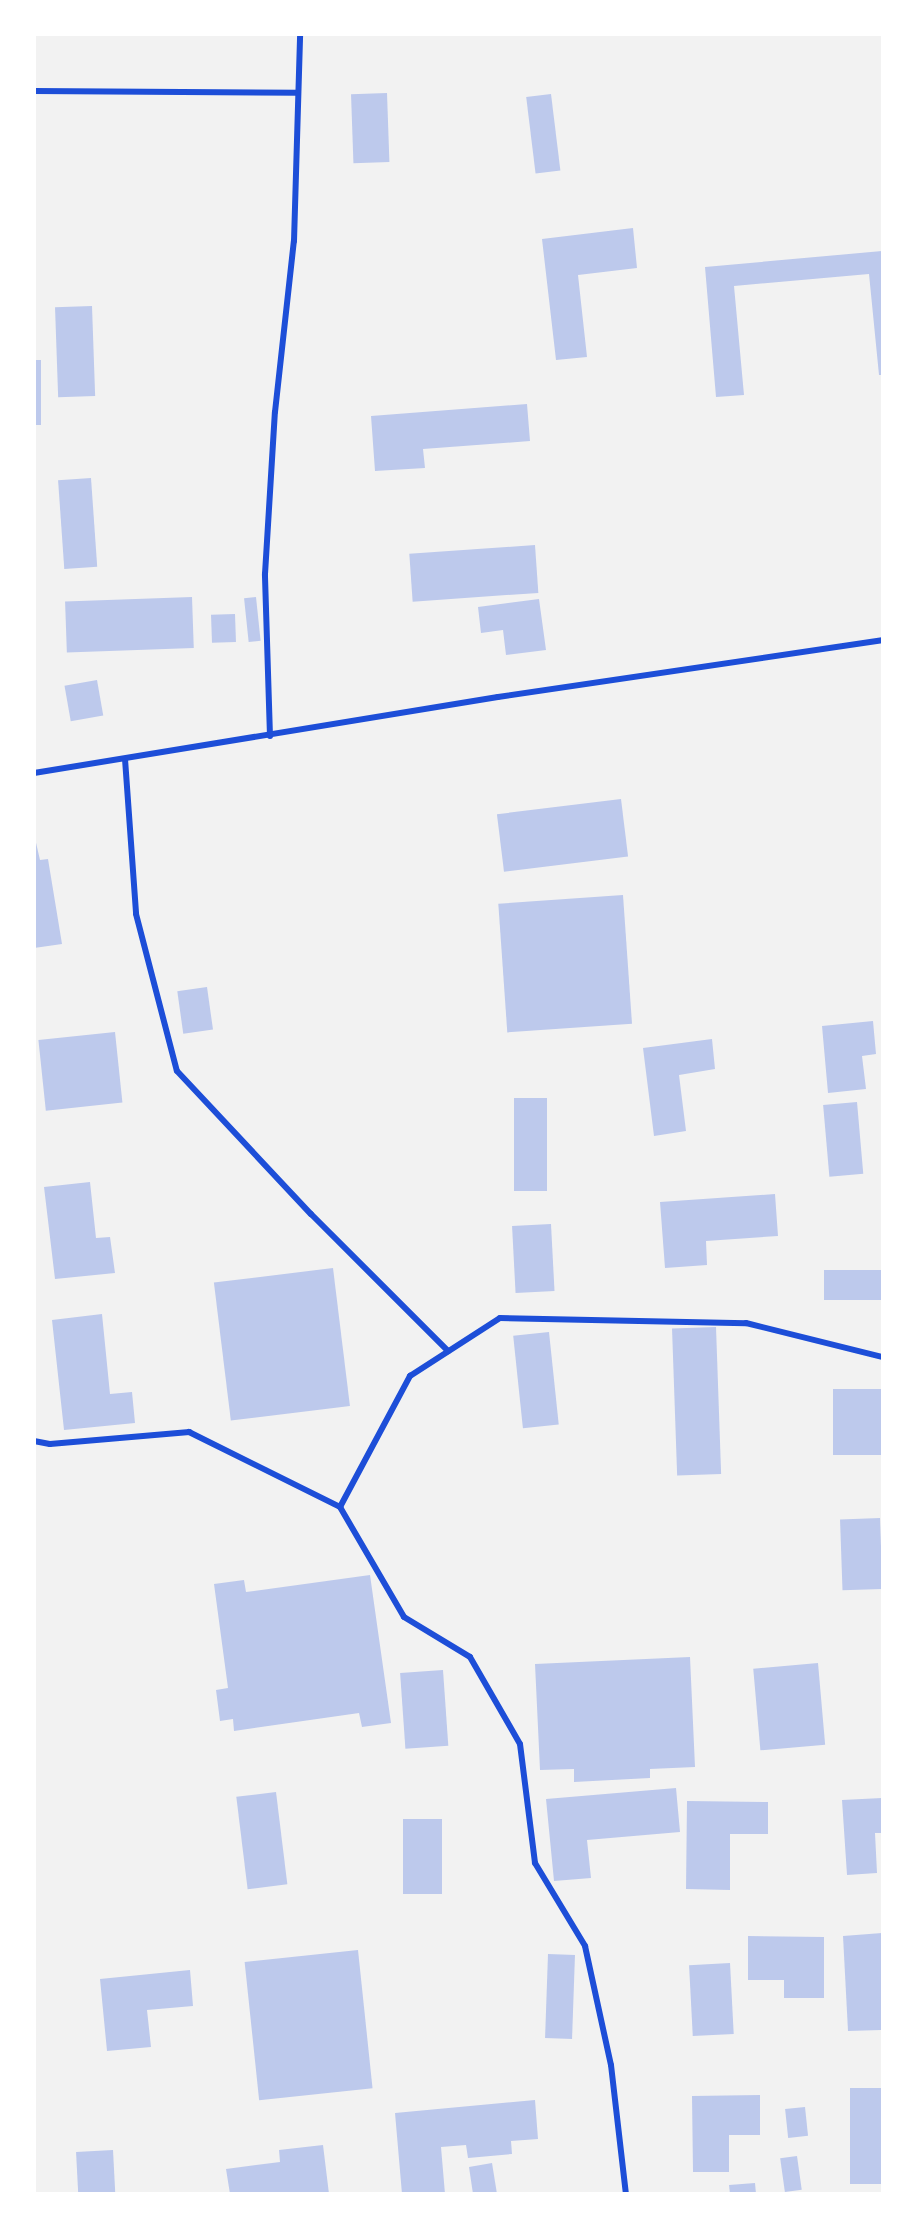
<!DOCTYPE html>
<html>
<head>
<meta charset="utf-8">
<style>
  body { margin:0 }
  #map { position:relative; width:917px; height:2228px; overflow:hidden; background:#f2f2f2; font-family:Roboto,sans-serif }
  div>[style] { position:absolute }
  .building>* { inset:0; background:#bdc9ec; transform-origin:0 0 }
  .minor>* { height:6px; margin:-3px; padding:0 3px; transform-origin:3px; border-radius:3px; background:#1d4ed8 }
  span { translate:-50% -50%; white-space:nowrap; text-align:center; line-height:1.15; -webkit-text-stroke:5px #fff; paint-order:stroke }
  .frame { position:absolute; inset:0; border:36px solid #fff; pointer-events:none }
</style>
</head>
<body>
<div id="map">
  <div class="building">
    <div style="left:387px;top:93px;width:69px;height:36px;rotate:88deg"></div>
    <div style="left:551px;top:94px;width:77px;height:25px;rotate:83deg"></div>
    <div style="clip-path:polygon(633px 228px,637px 268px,578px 275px,587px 357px,556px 360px,542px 239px)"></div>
    <div style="clip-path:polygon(882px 251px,882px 375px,879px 375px,869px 274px,734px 286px,744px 395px,716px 397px,705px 267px)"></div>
    <div style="left:92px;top:306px;width:90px;height:37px;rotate:88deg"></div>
    <div style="left:34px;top:360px;width:7px;height:65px"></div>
    <div style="clip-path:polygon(527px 404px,530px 441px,423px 449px,425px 468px,375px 471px,371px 416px)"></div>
    <div style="left:91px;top:478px;width:89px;height:33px;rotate:86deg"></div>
    <div style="left:535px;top:545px;width:48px;height:126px;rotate:86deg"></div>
    <div style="left:192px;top:597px;width:51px;height:127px;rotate:88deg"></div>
    <div style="left:256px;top:597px;width:44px;height:12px;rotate:84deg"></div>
    <div style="clip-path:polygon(539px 599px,546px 650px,506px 655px,503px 630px,481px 633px,478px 607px)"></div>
    <div style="left:235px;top:614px;width:28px;height:24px;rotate:88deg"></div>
    <div style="left:97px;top:680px;width:36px;height:33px;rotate:80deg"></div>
    <div style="left:621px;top:799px;width:58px;height:125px;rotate:83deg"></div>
    <div style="clip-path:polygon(34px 834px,40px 860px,48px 859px,62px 944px,34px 948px)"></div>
    <div style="left:623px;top:895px;width:129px;height:125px;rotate:86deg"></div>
    <div style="left:207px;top:987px;width:43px;height:30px;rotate:82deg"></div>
    <div style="clip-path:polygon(873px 1021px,876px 1054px,862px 1056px,866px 1089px,828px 1093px,822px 1026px)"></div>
    <div style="left:115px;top:1032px;width:71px;height:77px;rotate:84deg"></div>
    <div style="clip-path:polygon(712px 1039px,715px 1069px,679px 1075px,686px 1131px,654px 1136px,643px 1048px)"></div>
    <div style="left:514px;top:1098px;width:33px;height:93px"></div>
    <div style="left:857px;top:1102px;width:72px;height:34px;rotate:85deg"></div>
    <div style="clip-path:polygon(90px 1182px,96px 1238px,110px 1237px,115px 1273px,55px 1279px,44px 1187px)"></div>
    <div style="clip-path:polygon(775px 1194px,778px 1236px,706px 1241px,707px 1265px,665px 1268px,660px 1202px)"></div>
    <div style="left:551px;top:1224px;width:67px;height:39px;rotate:87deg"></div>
    <div style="left:333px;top:1268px;width:139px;height:120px;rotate:83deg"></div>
    <div style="left:824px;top:1270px;width:58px;height:30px"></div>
    <div style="clip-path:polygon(102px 1314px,110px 1394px,132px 1392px,135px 1423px,64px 1430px,52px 1320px)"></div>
    <div style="left:716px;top:1327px;width:147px;height:44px;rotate:88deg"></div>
    <div style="left:549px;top:1332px;width:93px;height:36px;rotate:84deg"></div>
    <div style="left:882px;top:1389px;width:66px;height:49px;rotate:90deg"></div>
    <div style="left:880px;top:1518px;width:71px;height:40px;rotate:88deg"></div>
    <div style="clip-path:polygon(370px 1575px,391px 1723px,362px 1727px,359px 1713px,234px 1731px,233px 1719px,220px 1721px,216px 1690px,228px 1688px,214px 1584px,244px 1580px,246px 1592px)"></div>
    <div style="clip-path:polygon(690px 1657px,695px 1767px,650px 1769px,650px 1778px,574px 1782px,574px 1769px,540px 1770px,535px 1664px)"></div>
    <div style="left:818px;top:1663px;width:82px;height:65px;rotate:85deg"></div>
    <div style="left:443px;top:1670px;width:76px;height:43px;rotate:86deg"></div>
    <div style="clip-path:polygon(676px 1788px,680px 1832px,587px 1840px,591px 1878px,554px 1881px,546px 1799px)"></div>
    <div style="left:276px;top:1792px;width:93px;height:40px;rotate:83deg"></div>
    <div style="clip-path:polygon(882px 1798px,882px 1833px,875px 1833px,877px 1873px,847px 1875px,842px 1800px)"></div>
    <div style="clip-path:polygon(687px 1801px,768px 1802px,768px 1834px,730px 1834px,730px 1890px,686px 1889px)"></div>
    <div style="left:403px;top:1819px;width:39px;height:75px"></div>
    <div style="clip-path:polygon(882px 1933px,881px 2030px,848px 2031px,843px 1936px)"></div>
    <div style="clip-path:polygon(748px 1936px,824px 1937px,824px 1998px,784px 1998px,784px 1980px,748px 1980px)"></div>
    <div style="left:358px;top:1950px;width:139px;height:114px;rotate:84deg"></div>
    <div style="left:548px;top:1954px;width:27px;height:84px;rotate:2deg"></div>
    <div style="left:730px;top:1963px;width:71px;height:41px;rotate:87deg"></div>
    <div style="clip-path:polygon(190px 1970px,193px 2006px,147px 2010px,151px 2047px,107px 2051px,100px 1979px)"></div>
    <div style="left:850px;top:2088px;width:32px;height:96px"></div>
    <div style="clip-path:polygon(760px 2095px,760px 2135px,729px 2135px,729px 2172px,693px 2172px,692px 2096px)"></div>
    <div style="clip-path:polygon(535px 2100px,538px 2139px,511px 2141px,512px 2154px,468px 2158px,466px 2145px,441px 2147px,445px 2194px,402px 2194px,395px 2113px)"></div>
    <div style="left:805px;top:2107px;width:29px;height:20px;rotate:84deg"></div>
    <div style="clip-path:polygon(323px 2145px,329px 2194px,230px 2194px,226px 2169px,280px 2162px,279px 2150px)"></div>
    <div style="left:113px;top:2150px;width:44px;height:37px;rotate:87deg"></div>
    <div style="left:797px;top:2156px;width:34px;height:17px;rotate:82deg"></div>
    <div style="clip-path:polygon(492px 2163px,497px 2194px,473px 2194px,469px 2167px)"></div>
    <div style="clip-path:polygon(755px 2183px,756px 2194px,730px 2194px,729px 2185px)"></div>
  </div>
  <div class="minor">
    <div style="left:34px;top:91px;width:264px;rotate:0.4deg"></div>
    <div style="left:270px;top:736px;width:162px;rotate:-91.8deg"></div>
    <div style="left:265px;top:574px;width:162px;rotate:-86.5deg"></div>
    <div style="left:275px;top:412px;width:172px;rotate:-83.7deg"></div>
    <div style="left:294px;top:241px;width:207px;rotate:-88.3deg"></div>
    <div style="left:125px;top:759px;width:155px;rotate:85.9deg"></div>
    <div style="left:136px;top:914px;width:162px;rotate:75.4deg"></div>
    <div style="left:177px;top:1071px;width:196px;rotate:46.9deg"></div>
    <div style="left:311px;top:1214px;width:194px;rotate:45deg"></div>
    <div style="left:34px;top:773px;width:470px;rotate:-9.3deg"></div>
    <div style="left:498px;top:697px;width:388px;rotate:-8.4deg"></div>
    <div style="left:34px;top:1441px;width:16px;rotate:11deg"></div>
    <div style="left:50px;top:1444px;width:140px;rotate:-4.9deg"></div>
    <div style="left:189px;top:1432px;width:169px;rotate:26.4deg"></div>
    <div style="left:340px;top:1507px;width:127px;rotate:59.8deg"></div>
    <div style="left:404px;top:1617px;width:77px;rotate:31.2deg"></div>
    <div style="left:470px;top:1657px;width:100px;rotate:60.1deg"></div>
    <div style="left:520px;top:1744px;width:120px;rotate:82.8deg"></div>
    <div style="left:535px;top:1863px;width:97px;rotate:58.9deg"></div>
    <div style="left:585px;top:1946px;width:122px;rotate:77.7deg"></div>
    <div style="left:611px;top:2065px;width:130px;rotate:83.4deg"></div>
    <div style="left:340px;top:1507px;width:149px;rotate:-61.9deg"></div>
    <div style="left:410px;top:1376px;width:107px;rotate:-32.8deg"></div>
    <div style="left:500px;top:1318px;width:246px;rotate:1.2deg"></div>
    <div style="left:746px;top:1323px;width:140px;rotate:14deg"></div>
  </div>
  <div class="frame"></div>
</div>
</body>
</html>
